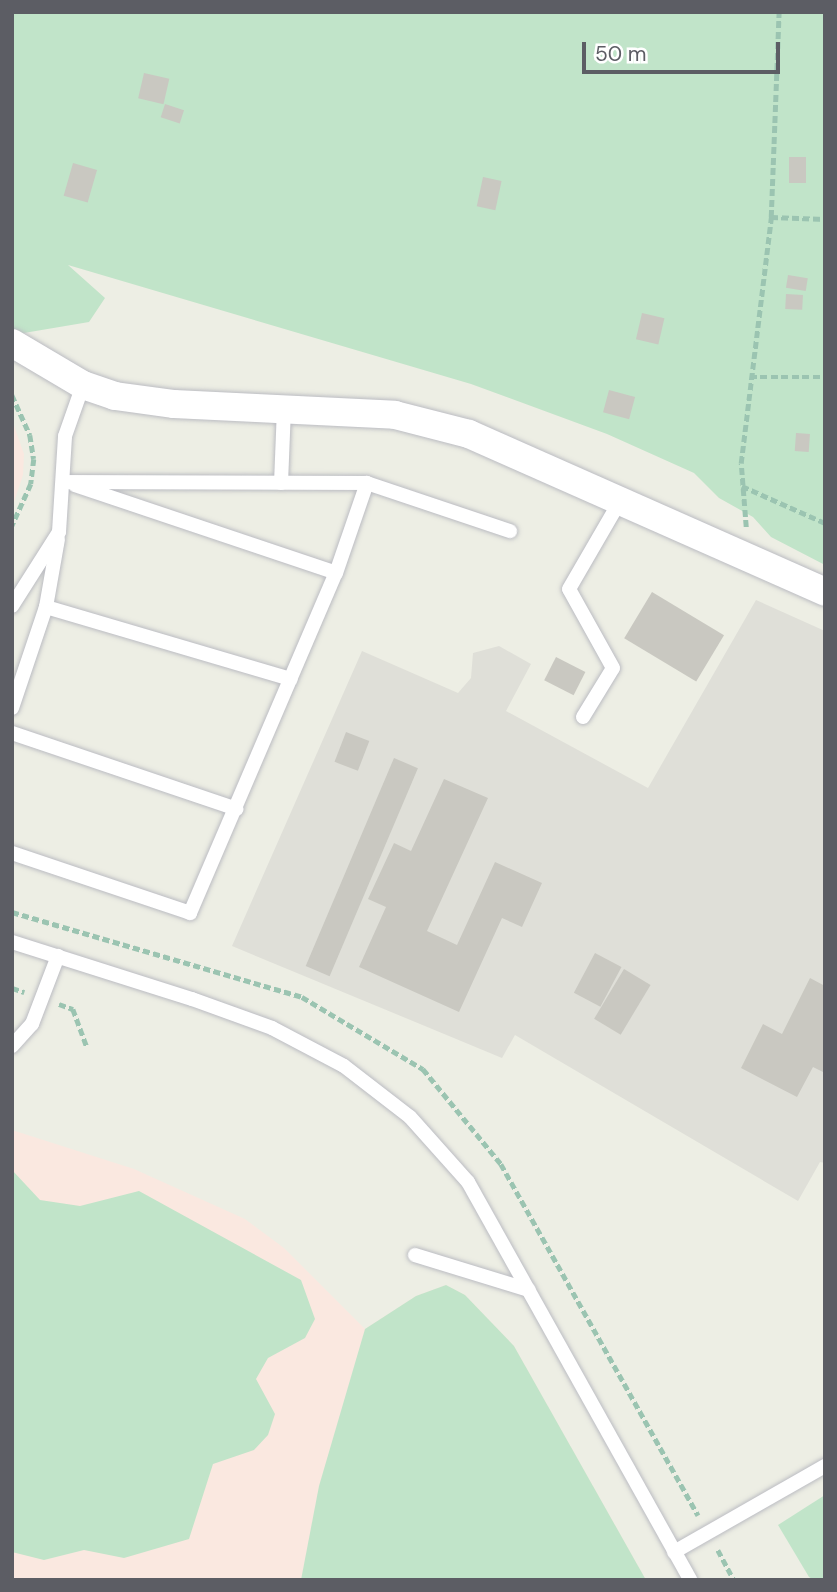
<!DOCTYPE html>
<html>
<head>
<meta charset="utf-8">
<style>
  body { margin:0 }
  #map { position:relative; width:837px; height:1592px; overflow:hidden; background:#edeee4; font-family:"DM Sans",sans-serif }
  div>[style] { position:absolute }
  .industrial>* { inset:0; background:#dfdfd8 }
  .medical>* { inset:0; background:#fae8e0 }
  .green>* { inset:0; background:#c1e4c9 }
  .building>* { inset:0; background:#c9c8c1; transform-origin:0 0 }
  .path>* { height:4.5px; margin-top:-2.25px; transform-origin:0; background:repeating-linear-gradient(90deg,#9bc4b1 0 7px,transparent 0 10.5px) }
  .roads { filter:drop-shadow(0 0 2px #bbbcc2) drop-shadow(0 0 2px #bbbcc2) }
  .service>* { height:14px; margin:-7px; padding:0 7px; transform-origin:7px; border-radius:7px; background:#fff }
  .minor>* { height:28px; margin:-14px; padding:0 14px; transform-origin:14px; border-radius:14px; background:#fff }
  span { translate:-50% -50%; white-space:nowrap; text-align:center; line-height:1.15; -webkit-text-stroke:5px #fff; paint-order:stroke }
  .frame { position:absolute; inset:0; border:14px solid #5c5d64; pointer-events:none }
  .scale { position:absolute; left:582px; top:42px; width:198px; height:32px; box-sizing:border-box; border:4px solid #5c5d64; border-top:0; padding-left:9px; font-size:21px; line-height:24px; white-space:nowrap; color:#5c5d64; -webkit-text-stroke:5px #fff; paint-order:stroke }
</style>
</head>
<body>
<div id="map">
  <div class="industrial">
    <div style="clip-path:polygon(756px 600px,825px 631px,825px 1163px,820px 1162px,798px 1201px,515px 1035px,502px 1058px,232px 946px,362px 651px,458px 693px,471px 678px,473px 653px,499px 646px,531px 664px,506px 711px,648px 788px)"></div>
  </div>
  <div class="medical">
    <div style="clip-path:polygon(12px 420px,24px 454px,23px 475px,12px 508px)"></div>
    <div style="clip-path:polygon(12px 1130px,134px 1169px,245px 1219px,284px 1248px,365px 1329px,416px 1296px,446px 1285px,465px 1295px,514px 1346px,646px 1580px,12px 1580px)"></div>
  </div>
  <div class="green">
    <div style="clip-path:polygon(12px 12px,825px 12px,825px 565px,771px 537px,753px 517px,719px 498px,694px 473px,607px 434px,471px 384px,68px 265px,105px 298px,89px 322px,12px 335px)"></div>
    <div style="clip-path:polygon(12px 1170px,40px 1200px,80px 1206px,139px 1191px,301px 1280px,315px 1319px,305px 1338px,268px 1358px,256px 1379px,275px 1414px,268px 1435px,254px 1450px,213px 1464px,189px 1539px,124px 1558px,84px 1550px,44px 1560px,12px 1552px)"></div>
    <div style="clip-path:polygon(446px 1285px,465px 1295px,514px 1346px,646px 1580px,301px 1580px,319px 1486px,365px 1329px,416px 1296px)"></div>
    <div style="clip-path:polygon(825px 1495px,825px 1580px,814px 1580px,809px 1577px,778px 1525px)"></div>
  </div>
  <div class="building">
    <div style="left:144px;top:73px;width:26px;height:26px;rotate:13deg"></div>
    <div style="left:165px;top:104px;width:20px;height:14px;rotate:18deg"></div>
    <div style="left:789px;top:157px;width:17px;height:26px"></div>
    <div style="left:73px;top:163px;width:25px;height:34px;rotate:16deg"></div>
    <div style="left:483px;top:177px;width:19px;height:30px;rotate:12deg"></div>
    <div style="left:788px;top:275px;width:20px;height:13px;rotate:9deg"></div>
    <div style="left:786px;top:294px;width:17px;height:15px;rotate:3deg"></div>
    <div style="left:642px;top:313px;width:23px;height:27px;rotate:13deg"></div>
    <div style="left:609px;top:390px;width:27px;height:23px;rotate:15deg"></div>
    <div style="left:796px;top:433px;width:14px;height:18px;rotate:4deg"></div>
    <div style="left:652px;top:592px;width:84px;height:54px;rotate:31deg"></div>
    <div style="left:556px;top:657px;width:33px;height:26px;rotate:27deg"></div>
    <div style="left:346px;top:732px;width:25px;height:32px;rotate:21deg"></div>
    <div style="left:394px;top:758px;width:26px;height:226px;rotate:23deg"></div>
    <div style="clip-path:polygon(444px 779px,488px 798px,427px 931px,457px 945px,495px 862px,542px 883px,522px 927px,502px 918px,459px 1012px,359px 967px,386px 907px,368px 899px,394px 843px,411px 851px)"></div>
    <div style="left:595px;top:953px;width:30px;height:45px;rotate:28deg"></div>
    <div style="left:624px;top:969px;width:31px;height:58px;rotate:31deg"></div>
    <div style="clip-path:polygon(810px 978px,825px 986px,825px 1073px,813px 1067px,797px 1097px,741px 1068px,763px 1024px,782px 1034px)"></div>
  </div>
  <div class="path">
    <div style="left:771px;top:217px;width:54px;rotate:2.1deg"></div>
    <div style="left:750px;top:377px;width:75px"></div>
    <div style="left:12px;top:395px;width:44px;rotate:65.8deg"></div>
    <div style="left:30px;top:435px;width:24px;rotate:81deg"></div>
    <div style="left:34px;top:459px;width:25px;rotate:97deg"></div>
    <div style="left:31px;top:484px;width:46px;rotate:114.3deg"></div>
    <div style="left:742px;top:486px;width:91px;rotate:24deg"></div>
    <div style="left:746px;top:527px;width:64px;rotate:-94.5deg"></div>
    <div style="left:741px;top:463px;width:248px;rotate:-83deg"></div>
    <div style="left:771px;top:217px;width:205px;rotate:-87.8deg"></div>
    <div style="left:12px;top:912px;width:302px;rotate:16.3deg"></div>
    <div style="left:302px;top:997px;width:141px;rotate:30.8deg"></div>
    <div style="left:423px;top:1069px;width:123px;rotate:50.6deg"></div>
    <div style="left:501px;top:1164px;width:403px;rotate:60.7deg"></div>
    <div style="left:12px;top:988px;width:13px;rotate:18deg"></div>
    <div style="left:59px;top:1004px;width:15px;rotate:20deg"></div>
    <div style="left:73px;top:1009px;width:40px;rotate:69.8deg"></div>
    <div style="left:718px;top:1550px;width:34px;rotate:62deg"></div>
  </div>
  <div class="roads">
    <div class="service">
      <div style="left:64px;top:482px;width:303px;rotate:0.2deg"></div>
      <div style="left:367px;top:483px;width:151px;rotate:18.6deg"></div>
      <div style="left:281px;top:483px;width:74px;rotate:-87.7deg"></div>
      <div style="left:75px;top:485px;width:275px;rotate:18.6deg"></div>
      <div style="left:12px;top:606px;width:88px;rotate:-57.6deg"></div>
      <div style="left:59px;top:532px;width:96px;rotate:-86.4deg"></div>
      <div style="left:65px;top:436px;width:54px;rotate:-70.6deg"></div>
      <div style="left:46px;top:607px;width:69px;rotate:-80deg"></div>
      <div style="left:12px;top:708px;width:107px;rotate:-71.4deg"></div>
      <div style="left:46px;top:607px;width:255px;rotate:16.4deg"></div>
      <div style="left:583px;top:717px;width:57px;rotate:-58.5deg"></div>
      <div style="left:613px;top:668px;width:90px;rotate:-119.1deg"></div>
      <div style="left:569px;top:589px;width:102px;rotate:-59.9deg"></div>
      <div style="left:12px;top:733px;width:237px;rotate:18.7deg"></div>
      <div style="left:12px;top:853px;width:188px;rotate:18.6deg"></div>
      <div style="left:190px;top:913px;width:370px;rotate:-66.8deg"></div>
      <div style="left:336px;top:573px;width:95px;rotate:-71deg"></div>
      <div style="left:12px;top:942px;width:189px;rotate:17.6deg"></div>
      <div style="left:192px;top:999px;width:85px;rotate:19.9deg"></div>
      <div style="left:272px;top:1028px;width:81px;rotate:27.8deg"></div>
      <div style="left:344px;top:1066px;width:83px;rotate:37.7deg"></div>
      <div style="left:410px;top:1117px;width:87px;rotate:48.3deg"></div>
      <div style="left:468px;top:1182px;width:456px;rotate:60.8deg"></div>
      <div style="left:12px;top:1046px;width:30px;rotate:-48deg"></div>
      <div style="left:32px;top:1024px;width:73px;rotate:-69.1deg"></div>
      <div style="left:415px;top:1255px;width:119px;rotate:17.1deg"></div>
      <div style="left:674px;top:1552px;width:174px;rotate:-29.7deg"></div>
    </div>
    <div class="minor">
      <div style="left:12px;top:343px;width:82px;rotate:30.6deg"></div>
      <div style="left:83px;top:385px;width:34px;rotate:19deg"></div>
      <div style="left:115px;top:396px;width:60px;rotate:7.7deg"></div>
      <div style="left:174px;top:404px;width:221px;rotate:2.8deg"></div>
      <div style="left:395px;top:415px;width:76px;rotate:14.4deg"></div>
      <div style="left:469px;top:434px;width:389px;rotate:23.9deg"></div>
    </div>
  </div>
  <div class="frame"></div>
  <div class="scale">50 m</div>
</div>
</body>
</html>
